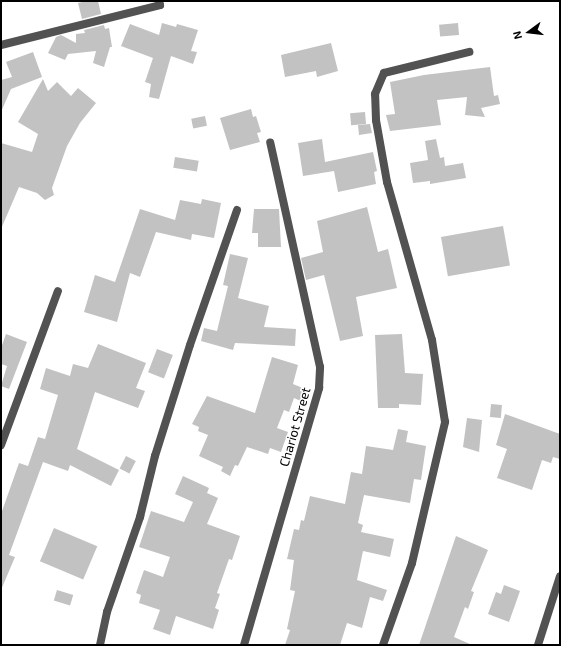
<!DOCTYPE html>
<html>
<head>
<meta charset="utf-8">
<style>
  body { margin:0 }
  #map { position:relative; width:561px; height:646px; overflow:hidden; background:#fff; font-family:"Exo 2",sans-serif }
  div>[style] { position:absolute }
  .building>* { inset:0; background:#c2c2c2; transform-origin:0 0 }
  .street>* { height:8px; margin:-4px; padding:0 4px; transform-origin:4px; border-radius:4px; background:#525252 }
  span { translate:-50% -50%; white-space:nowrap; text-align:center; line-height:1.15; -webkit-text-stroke:3px #fff; paint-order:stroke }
  .street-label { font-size:13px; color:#000 }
  .frame { position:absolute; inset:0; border:2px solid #000; pointer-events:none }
  .north { position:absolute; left:509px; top:12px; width:40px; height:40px; -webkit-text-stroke:3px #fff; paint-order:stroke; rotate:255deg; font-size:11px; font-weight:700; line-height:16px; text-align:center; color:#000 }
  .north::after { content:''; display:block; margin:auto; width:14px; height:18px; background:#000; clip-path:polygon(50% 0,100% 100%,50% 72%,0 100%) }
</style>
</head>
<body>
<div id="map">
  <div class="building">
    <div style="clip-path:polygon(87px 1px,98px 1px,101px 14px,82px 19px,78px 3px)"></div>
    <div style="clip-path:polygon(162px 23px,176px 27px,177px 24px,198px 30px,191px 51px,197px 52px,193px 64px,171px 56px,159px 99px,149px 97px,151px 84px,145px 82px,153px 58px,121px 46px,130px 24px,159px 35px)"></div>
    <div style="left:458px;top:23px;width:12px;height:19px;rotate:85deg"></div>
    <div style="clip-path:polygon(104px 25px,105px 29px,109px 28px,112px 47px,110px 47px,104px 67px,93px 63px,96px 51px,68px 54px,65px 60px,48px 53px,56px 37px,61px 35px,76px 43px,76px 34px,85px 33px,84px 30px)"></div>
    <div style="clip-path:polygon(331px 43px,338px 71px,317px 77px,316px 71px,285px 77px,281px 55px)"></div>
    <div style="clip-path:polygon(33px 52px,42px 77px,11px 89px,1px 112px,1px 80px,12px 77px,6px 62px)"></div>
    <div style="clip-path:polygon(490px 67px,494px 96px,498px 95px,500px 104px,481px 108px,485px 117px,465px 115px,467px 97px,437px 100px,441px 125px,390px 131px,386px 115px,395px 114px,390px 82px,424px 75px)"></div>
    <div style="clip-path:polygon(43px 79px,48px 91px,57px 82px,71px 96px,78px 88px,96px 103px,80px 123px,67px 146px,52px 188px,54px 195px,45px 200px,37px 193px,19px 187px,1px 229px,1px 143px,32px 152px,38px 134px,18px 122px)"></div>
    <div style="clip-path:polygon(251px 109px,253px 117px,256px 116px,261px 132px,257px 133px,260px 142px,230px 150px,220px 118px)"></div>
    <div style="left:365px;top:112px;width:12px;height:15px;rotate:85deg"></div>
    <div style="left:205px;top:116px;width:10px;height:14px;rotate:79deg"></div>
    <div style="clip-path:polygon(370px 124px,372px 133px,359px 135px,358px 125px)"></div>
    <div style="clip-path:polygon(322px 139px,325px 162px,373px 152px,377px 171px,374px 172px,376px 184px,338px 192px,334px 171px,303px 176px,298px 143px)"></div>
    <div style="clip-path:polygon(436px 139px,440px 158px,444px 157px,445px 166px,463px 163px,466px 178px,430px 184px,430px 181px,413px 183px,410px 163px,428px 160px,425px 141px)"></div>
    <div style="left:175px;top:157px;width:24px;height:11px;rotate:9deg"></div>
    <div style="clip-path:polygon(202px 199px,221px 203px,214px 238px,192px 234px,191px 240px,156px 232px,140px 277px,130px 273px,117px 322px,84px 312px,95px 275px,115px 282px,140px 209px,175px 220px,180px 200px,201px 204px)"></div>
    <div style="clip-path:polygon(367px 207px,378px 252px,388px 249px,397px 288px,356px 297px,363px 336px,340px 341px,324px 275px,306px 280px,301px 258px,323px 252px,317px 221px)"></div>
    <div style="clip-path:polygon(254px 209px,279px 209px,281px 247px,258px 247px,258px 233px,252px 233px)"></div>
    <div style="left:503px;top:226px;width:40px;height:63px;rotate:80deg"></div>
    <div style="clip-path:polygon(230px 254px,248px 258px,238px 298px,269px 306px,264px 327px,296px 329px,295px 346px,235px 343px,233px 350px,201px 341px,204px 328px,217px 331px,228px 286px,223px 285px)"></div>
    <div style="clip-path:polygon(6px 334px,27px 342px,9px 389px,1px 386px,7px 366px,1px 364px,1px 348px)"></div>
    <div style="clip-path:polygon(402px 334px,405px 373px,423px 374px,421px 405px,399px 404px,399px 408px,378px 408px,375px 335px)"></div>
    <div style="clip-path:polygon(98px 344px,146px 363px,136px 388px,145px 391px,138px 408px,95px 392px,77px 449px,119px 470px,111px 486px,70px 465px,68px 471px,43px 462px,9px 555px,15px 557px,1px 590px,1px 514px,19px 463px,28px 466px,38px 437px,45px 439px,58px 395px,40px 389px,46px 368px,70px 376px,73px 364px,88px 368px)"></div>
    <div style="left:157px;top:349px;width:17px;height:25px;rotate:21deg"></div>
    <div style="clip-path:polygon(272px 357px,298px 365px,293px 384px,310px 391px,305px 403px,294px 398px,289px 412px,284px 410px,277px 428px,288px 432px,281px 452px,270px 448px,268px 454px,247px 447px,238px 466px,235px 465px,230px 476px,221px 471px,223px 467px,199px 456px,208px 435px,198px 431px,199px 427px,192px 424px,207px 396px,255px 413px)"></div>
    <div style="left:491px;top:404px;width:11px;height:13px;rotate:5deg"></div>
    <div style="clip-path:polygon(505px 414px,560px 434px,560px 459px,553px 457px,551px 463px,542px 460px,532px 490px,497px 478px,507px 449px,496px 445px)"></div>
    <div style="clip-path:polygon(467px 418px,482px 420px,479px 452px,463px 447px)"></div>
    <div style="clip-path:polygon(398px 429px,408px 431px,406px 442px,426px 446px,421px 480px,414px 479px,410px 503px,364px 495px,358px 523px,363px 525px,361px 532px,394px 539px,390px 557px,363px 551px,357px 580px,387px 590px,383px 601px,370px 597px,362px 628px,347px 623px,340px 645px,285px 645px,290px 630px,287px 629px,295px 591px,290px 590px,294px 560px,287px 559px,294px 529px,299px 530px,301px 520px,304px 521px,310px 496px,345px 504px,351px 472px,362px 474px,366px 446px,393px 450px)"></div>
    <div style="left:126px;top:456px;width:11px;height:14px;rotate:27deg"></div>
    <div style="clip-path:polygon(183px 476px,209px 488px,207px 493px,218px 498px,207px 524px,240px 536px,232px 560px,229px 559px,217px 593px,220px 594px,215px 608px,219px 610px,213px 629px,176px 616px,170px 635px,153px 629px,160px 610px,139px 603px,141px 595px,136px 593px,144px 570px,163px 577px,170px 557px,139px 547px,151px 511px,184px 522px,193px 502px,175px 494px)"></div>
    <div style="left:54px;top:528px;width:47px;height:36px;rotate:23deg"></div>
    <div style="clip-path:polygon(456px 536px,488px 550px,471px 591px,474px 592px,468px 609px,465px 607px,454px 637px,472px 645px,419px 645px)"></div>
    <div style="clip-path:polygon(504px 585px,520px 591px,509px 622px,488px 614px,496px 592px,501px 594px)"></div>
    <div style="left:57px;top:590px;width:17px;height:11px;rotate:17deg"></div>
  </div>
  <div class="street">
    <div style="left:1px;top:45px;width:164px;rotate:-14.1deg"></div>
    <div style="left:160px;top:5px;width:4px;rotate:-104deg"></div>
    <div style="left:1px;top:445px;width:164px;rotate:-69.7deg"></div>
    <div style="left:100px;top:645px;width:34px;rotate:-78deg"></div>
    <div style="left:107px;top:612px;width:101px;rotate:-70.8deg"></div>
    <div style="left:140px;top:517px;width:63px;rotate:-76.2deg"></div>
    <div style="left:155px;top:456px;width:116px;rotate:-72.5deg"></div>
    <div style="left:190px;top:345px;width:143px;rotate:-70.8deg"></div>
    <div style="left:244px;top:645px;width:268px;rotate:-73.7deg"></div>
    <div style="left:319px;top:388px;width:21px;rotate:-87deg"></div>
    <div style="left:320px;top:367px;width:230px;rotate:-102.5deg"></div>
    <div style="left:383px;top:645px;width:87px;rotate:-70.5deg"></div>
    <div style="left:412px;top:563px;width:145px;rotate:-76.8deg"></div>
    <div style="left:445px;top:422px;width:83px;rotate:-99deg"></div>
    <div style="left:432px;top:340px;width:164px;rotate:-105.9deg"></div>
    <div style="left:387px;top:182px;width:63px;rotate:-100.1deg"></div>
    <div style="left:376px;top:120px;width:26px;rotate:-92deg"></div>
    <div style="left:375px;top:94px;width:23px;rotate:-67deg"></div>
    <div style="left:384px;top:73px;width:88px;rotate:-13.9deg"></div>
    <div style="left:538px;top:645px;width:72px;rotate:-72.3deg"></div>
  </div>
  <div class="street-label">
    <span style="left:295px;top:427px;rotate:-74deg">Chariot Street</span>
  </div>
  <div class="frame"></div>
  <div class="north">N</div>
</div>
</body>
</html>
